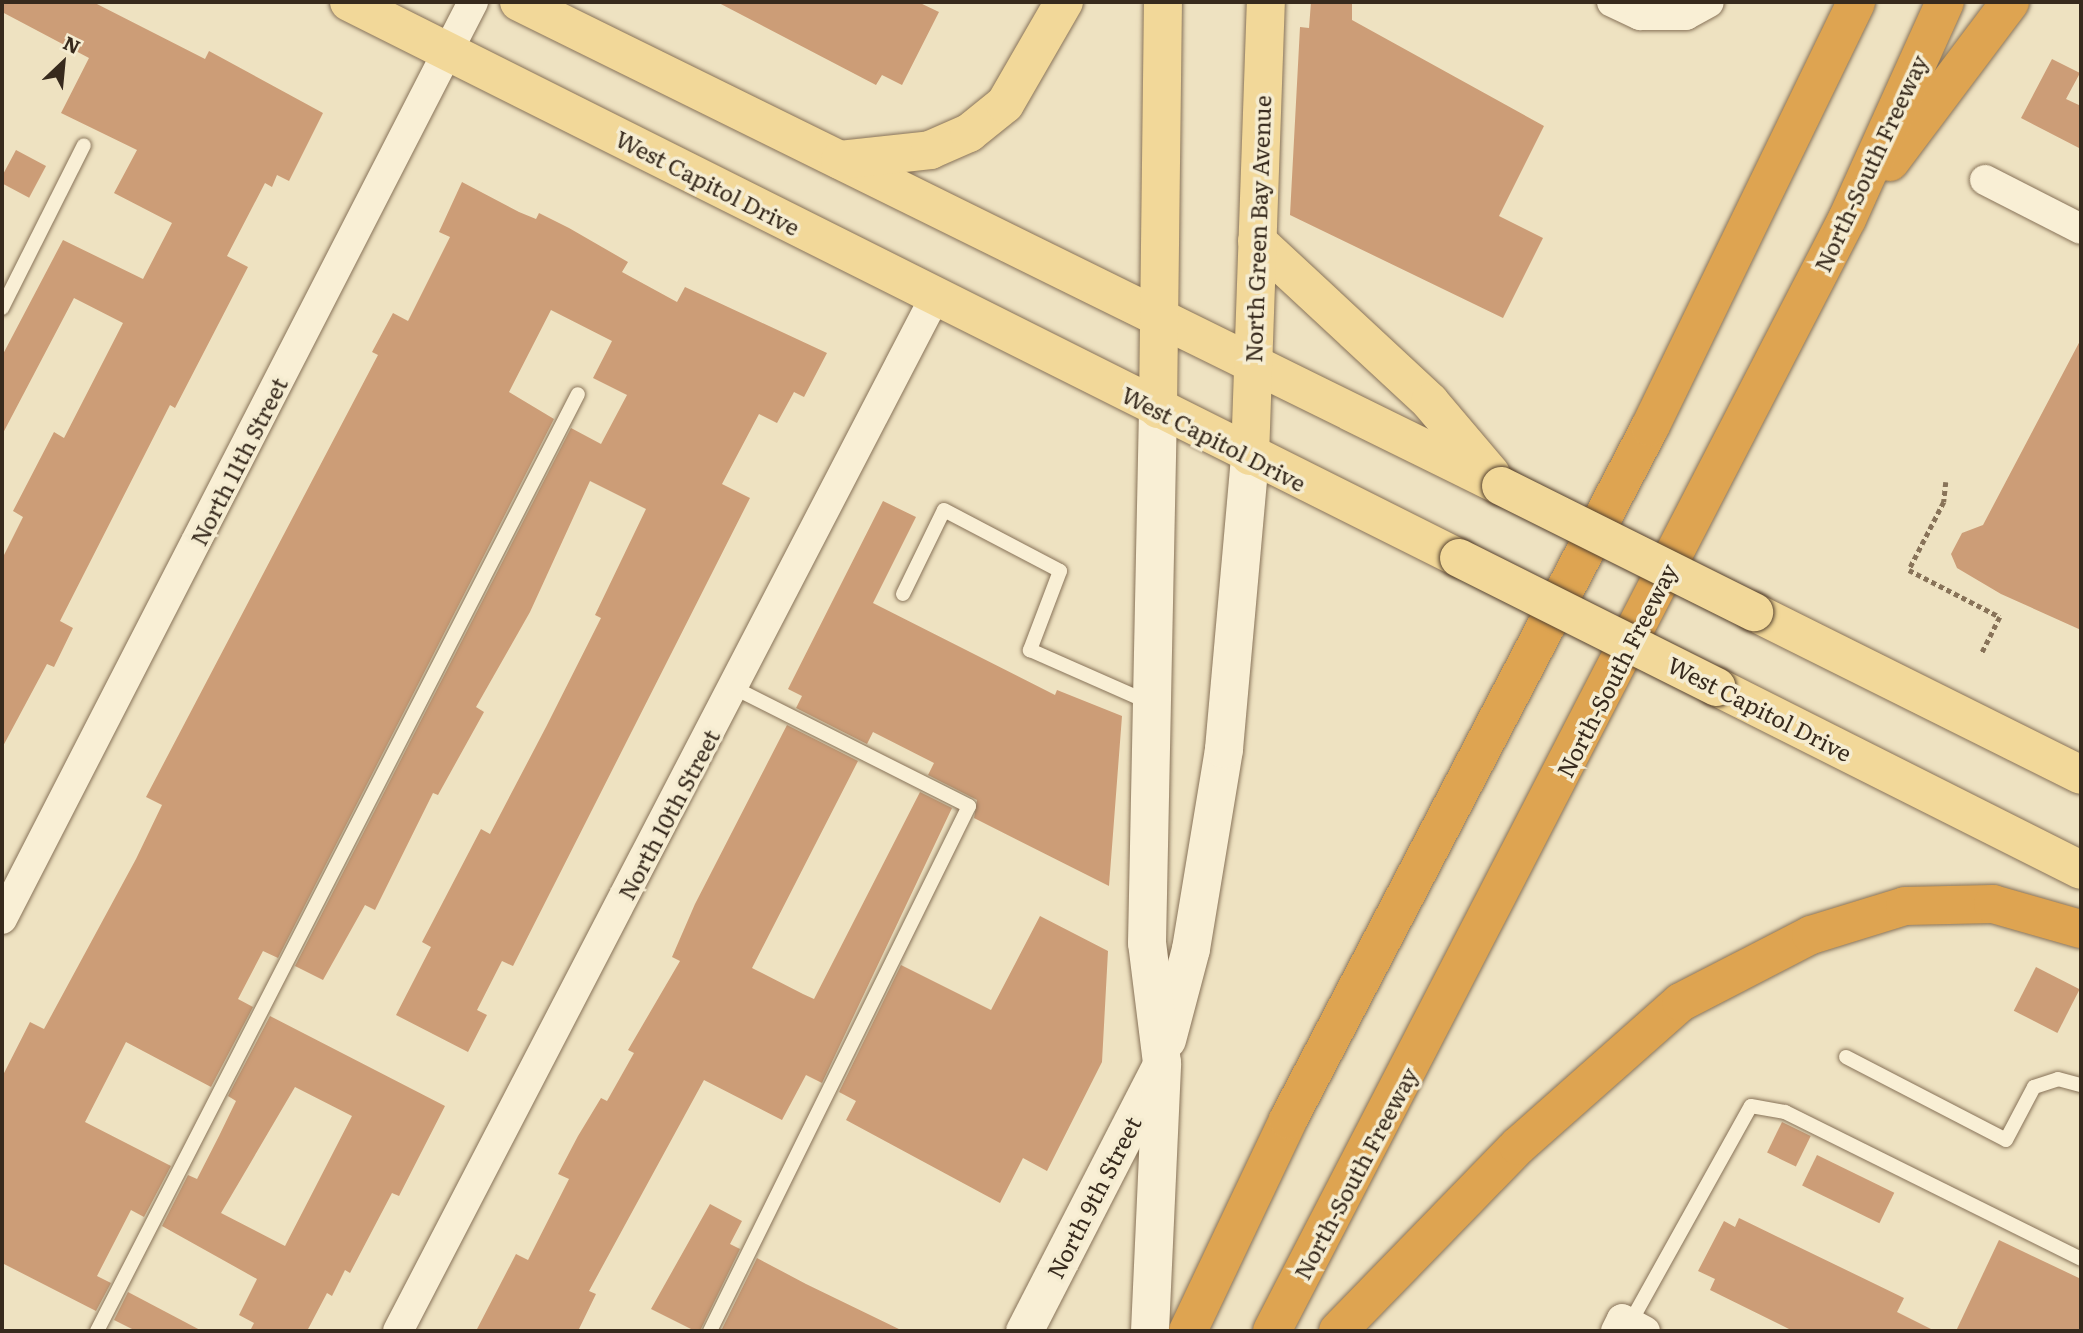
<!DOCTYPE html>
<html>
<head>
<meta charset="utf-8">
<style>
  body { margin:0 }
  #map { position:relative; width:2083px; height:1333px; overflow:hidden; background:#eee2c1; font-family:Literata,serif }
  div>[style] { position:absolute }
  .building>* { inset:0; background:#cc9d77; transform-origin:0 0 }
  .path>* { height:4.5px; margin-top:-2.25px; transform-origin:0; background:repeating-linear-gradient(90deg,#887359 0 5px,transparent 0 8.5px) }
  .roads { filter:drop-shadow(0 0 2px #887359) drop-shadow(0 0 2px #887359) }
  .service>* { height:14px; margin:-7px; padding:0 7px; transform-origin:7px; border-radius:7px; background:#f9efd5 }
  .minor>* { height:30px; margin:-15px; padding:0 15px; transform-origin:15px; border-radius:15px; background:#f9efd5 }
  .tertiary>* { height:37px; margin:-18.5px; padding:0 18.5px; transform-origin:18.5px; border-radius:18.5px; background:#f9efd5 }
  .secondary>* { height:38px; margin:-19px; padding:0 19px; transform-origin:19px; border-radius:19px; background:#f9efd5 }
  .primary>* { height:38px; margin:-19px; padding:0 19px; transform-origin:19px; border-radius:19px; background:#f2d899 }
  .motorway>* { height:38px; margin:-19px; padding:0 19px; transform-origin:19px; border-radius:19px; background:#dea451 }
  .bridges { filter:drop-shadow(0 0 2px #55412d) drop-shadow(0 0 2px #55412d) }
  .primary-bridge>* { height:38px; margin:-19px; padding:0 19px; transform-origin:19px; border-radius:19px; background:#f2d899 }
  span { translate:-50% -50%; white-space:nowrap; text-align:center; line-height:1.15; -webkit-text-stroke:7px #f5ecd1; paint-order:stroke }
  .street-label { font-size:23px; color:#372a1d }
  .frame { position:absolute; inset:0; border:4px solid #372a1d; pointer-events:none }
  .north { position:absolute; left:28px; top:28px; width:70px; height:70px; -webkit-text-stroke:5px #f5ecd1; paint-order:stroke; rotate:26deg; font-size:19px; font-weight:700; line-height:28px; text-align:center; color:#372a1d }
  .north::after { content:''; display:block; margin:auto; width:24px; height:32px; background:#372a1d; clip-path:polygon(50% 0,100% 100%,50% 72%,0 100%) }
</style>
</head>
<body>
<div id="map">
  <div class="building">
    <div style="clip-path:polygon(2px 2px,93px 2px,205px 59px,209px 51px,323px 113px,289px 181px,277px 175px,272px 187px,265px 183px,227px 256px,248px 267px,175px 408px,170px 405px,60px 621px,73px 628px,54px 667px,47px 664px,2px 748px,2px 559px,23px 517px,13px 511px,54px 432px,64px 438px,123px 323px,74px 298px,2px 435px,2px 356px,63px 240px,143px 279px,172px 223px,114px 193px,137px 150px,61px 113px,89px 58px,2px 12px)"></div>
    <div style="clip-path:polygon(717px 2px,918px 2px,939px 12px,902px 85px,882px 75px,876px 85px)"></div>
    <div style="clip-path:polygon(1311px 2px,1352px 2px,1352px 20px,1544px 126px,1499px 216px,1543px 238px,1503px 318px,1290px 215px,1300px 27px,1309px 28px)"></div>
    <div style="clip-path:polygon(2052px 59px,2080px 73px,2066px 99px,2081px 106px,2081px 149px,2021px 118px)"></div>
    <div style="left:16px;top:150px;width:34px;height:36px;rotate:28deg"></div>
    <div style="clip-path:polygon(462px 182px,519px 212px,536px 219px,539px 213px,569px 228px,628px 262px,622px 272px,677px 302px,685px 287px,827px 353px,804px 397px,794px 392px,777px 423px,759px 414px,722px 484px,750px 498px,513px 966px,502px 961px,477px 1010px,487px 1015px,468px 1052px,396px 1015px,431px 947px,422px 942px,432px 923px,481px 829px,490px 834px,546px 727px,601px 618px,595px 615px,646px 509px,590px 481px,530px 612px,476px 707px,484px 712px,438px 795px,433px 793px,375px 910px,365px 905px,323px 980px,295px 966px,571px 428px,601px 444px,627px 395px,593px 378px,612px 341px,551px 310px,509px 392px,554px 419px,278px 958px,263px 951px,238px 999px,253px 1007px,211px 1087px,126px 1042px,85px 1122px,171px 1166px,144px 1217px,131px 1210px,97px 1276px,111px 1283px,96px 1311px,2px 1263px,2px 1077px,30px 1022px,44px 1029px,136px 859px,162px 805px,146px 797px,378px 355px,372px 352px,393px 313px,408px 321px,450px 237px,439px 232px)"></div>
    <div style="clip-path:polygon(2081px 339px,2081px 630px,2001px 594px,1957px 568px,1951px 554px,1962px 533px,1983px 525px)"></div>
    <div style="clip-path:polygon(883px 501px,916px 517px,873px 603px,1055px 695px,1057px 690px,1122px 716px,1109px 886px,974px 818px,977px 800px,928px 775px,934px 763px,873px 732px,867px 744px,796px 708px,802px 696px,788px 689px)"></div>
    <div style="clip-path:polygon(787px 725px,858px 761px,752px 968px,803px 994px,814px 999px,920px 792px,952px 808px,822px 1083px,806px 1075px,782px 1120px,704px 1080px,589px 1291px,596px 1294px,578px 1331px,476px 1331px,516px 1254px,528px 1260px,569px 1179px,558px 1174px,578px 1136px,601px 1098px,607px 1101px,634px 1053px,628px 1050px,680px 961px,672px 957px,695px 904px)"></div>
    <div style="clip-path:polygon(1040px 916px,1108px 951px,1102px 1062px,1047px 1171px,1023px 1158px,1000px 1203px,846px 1120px,856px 1101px,839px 1092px,901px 965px,991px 1010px)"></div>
    <div style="left:2036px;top:967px;width:49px;height:49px;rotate:27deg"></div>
    <div style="clip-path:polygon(evenodd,270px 1016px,445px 1106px,399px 1196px,392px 1193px,350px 1273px,345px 1270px,332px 1296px,327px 1293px,307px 1331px,250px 1331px,254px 1323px,239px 1315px,257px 1279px,162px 1226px,188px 1175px,197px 1179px,219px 1136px,236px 1101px,228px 1096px,270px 1016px,295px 1087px,352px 1116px,285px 1246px,221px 1213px,295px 1087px)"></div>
    <div style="left:1782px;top:1122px;width:32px;height:34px;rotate:26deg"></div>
    <div style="left:1817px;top:1155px;width:86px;height:34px;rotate:26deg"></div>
    <div style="clip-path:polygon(710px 1204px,742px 1221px,730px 1244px,740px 1249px,700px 1331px,695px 1331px,651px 1309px)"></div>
    <div style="clip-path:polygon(1739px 1218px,1904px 1298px,1897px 1312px,1935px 1331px,1793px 1331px,1710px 1290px,1715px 1279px,1698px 1271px,1724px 1221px,1735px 1227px)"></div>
    <div style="clip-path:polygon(1999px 1240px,2081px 1279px,2081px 1331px,1956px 1331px)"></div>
    <div style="clip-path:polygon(757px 1258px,806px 1284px,903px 1331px,721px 1331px)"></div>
    <div style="clip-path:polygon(128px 1292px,202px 1331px,136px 1331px,114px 1320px)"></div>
  </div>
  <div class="path">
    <div style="left:1946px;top:482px;width:20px;rotate:96deg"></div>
    <div style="left:1944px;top:502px;width:76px;rotate:117.2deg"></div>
    <div style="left:1909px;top:570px;width:102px;rotate:27.3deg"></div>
    <div style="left:2000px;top:617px;width:42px;rotate:116.6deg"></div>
  </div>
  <div class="roads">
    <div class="service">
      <div style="left:2px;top:308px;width:182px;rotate:-63.3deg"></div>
      <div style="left:903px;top:594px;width:93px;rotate:-64deg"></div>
      <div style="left:944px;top:510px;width:131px;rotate:27.7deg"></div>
      <div style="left:1060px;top:571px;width:85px;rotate:110.8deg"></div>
      <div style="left:1030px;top:650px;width:129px;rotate:23.8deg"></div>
      <div style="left:1846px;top:1057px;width:180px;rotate:27.4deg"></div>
      <div style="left:2006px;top:1140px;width:60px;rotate:-62.2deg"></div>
      <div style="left:2034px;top:1087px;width:25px;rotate:-18deg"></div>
      <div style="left:2058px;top:1079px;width:24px;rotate:15deg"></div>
      <div style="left:1630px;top:1323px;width:248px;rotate:-60.9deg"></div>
      <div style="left:1751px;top:1106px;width:35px;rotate:10deg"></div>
      <div style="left:1785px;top:1112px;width:330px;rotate:26.4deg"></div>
      <div style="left:97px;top:1331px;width:1053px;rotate:-62.83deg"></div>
      <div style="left:710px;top:1331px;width:585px;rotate:-63.74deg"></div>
      <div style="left:969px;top:806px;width:263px;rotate:-153.3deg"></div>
    </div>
    <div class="minor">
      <div style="left:1612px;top:2px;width:31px;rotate:25deg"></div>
      <div style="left:1640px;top:15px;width:46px"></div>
      <div style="left:1686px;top:15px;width:26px;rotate:-29deg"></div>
      <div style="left:1985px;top:180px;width:108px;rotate:27deg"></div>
      <div style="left:2px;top:919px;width:1031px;rotate:-62.81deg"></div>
      <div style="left:398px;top:1331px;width:1167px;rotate:-62.56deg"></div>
      <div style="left:1616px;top:1331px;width:13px;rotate:-63deg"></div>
      <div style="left:1622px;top:1319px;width:26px;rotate:28deg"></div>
    </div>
    <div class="tertiary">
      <div style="left:1024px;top:1331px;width:301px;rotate:-62.8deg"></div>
    </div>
    <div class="secondary">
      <div style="left:1167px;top:1040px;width:94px;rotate:-75.2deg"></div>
      <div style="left:1191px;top:949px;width:203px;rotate:-80.6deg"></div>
      <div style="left:1224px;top:749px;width:294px;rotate:-84.9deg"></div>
      <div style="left:1150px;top:1331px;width:268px;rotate:-87.4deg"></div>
      <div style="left:1162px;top:1063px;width:121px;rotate:-97.1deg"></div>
      <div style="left:1147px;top:943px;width:534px;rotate:-88.82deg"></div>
    </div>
    <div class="primary">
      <div style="left:349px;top:2px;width:1241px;rotate:26.61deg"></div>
      <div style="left:519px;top:2px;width:1095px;rotate:26.24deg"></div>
      <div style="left:840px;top:160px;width:91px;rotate:-6.3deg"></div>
      <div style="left:930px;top:150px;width:43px;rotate:-23.6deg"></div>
      <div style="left:969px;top:133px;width:46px;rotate:-38.9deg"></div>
      <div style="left:1005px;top:104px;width:118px;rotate:-60deg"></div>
      <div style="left:1257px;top:241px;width:236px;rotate:42.9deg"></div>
      <div style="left:1430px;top:402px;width:94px;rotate:49.7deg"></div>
      <div style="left:1158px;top:409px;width:407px;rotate:-89.3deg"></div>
      <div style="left:1250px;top:456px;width:454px;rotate:-88deg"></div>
      <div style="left:1754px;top:612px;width:365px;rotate:26.5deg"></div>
      <div style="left:1717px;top:687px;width:407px;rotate:26.7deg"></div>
    </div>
    <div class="motorway">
      <div style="left:1890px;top:162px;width:200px;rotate:-53.1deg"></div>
      <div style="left:1188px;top:1331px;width:233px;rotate:-64.6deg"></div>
      <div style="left:1288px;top:1120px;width:782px;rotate:-62.42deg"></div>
      <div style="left:1650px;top:427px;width:472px;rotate:-64.1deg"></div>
      <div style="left:1272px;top:1331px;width:1252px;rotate:-62.66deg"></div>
      <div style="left:1847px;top:219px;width:238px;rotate:-65.7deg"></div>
      <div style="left:1338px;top:1331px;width:258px;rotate:-45.8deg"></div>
      <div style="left:1518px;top:1146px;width:217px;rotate:-41.5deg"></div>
      <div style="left:1681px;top:1002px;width:146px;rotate:-27.3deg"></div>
      <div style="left:1811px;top:935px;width:98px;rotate:-17.1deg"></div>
      <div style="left:1905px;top:906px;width:88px;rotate:-1.3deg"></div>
      <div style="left:1993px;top:904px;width:91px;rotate:15.9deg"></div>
    </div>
  </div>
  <div class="bridges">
    <div class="primary-bridge">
      <div style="left:1501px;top:486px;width:283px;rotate:26.5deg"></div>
      <div style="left:1459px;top:558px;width:288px;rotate:26.6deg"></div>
    </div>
  </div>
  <div class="street-label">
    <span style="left:1870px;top:163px;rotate:-65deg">North-South Freeway</span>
    <span style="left:708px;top:182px;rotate:27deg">West Capitol Drive</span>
    <span style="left:1257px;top:229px;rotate:-88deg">North Green Bay Avenue</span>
    <span style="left:1214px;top:438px;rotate:27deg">West Capitol Drive</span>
    <span style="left:238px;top:461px;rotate:-63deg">North 11th Street</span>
    <span style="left:1616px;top:670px;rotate:-63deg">North-South Freeway</span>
    <span style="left:1760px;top:708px;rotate:27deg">West Capitol Drive</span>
    <span style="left:668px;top:814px;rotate:-62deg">North 10th Street</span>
    <span style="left:1355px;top:1173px;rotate:-62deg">North-South Freeway</span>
    <span style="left:1093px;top:1197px;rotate:-63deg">North 9th Street</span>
  </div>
  <div class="frame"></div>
  <div class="north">N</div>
</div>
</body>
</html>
